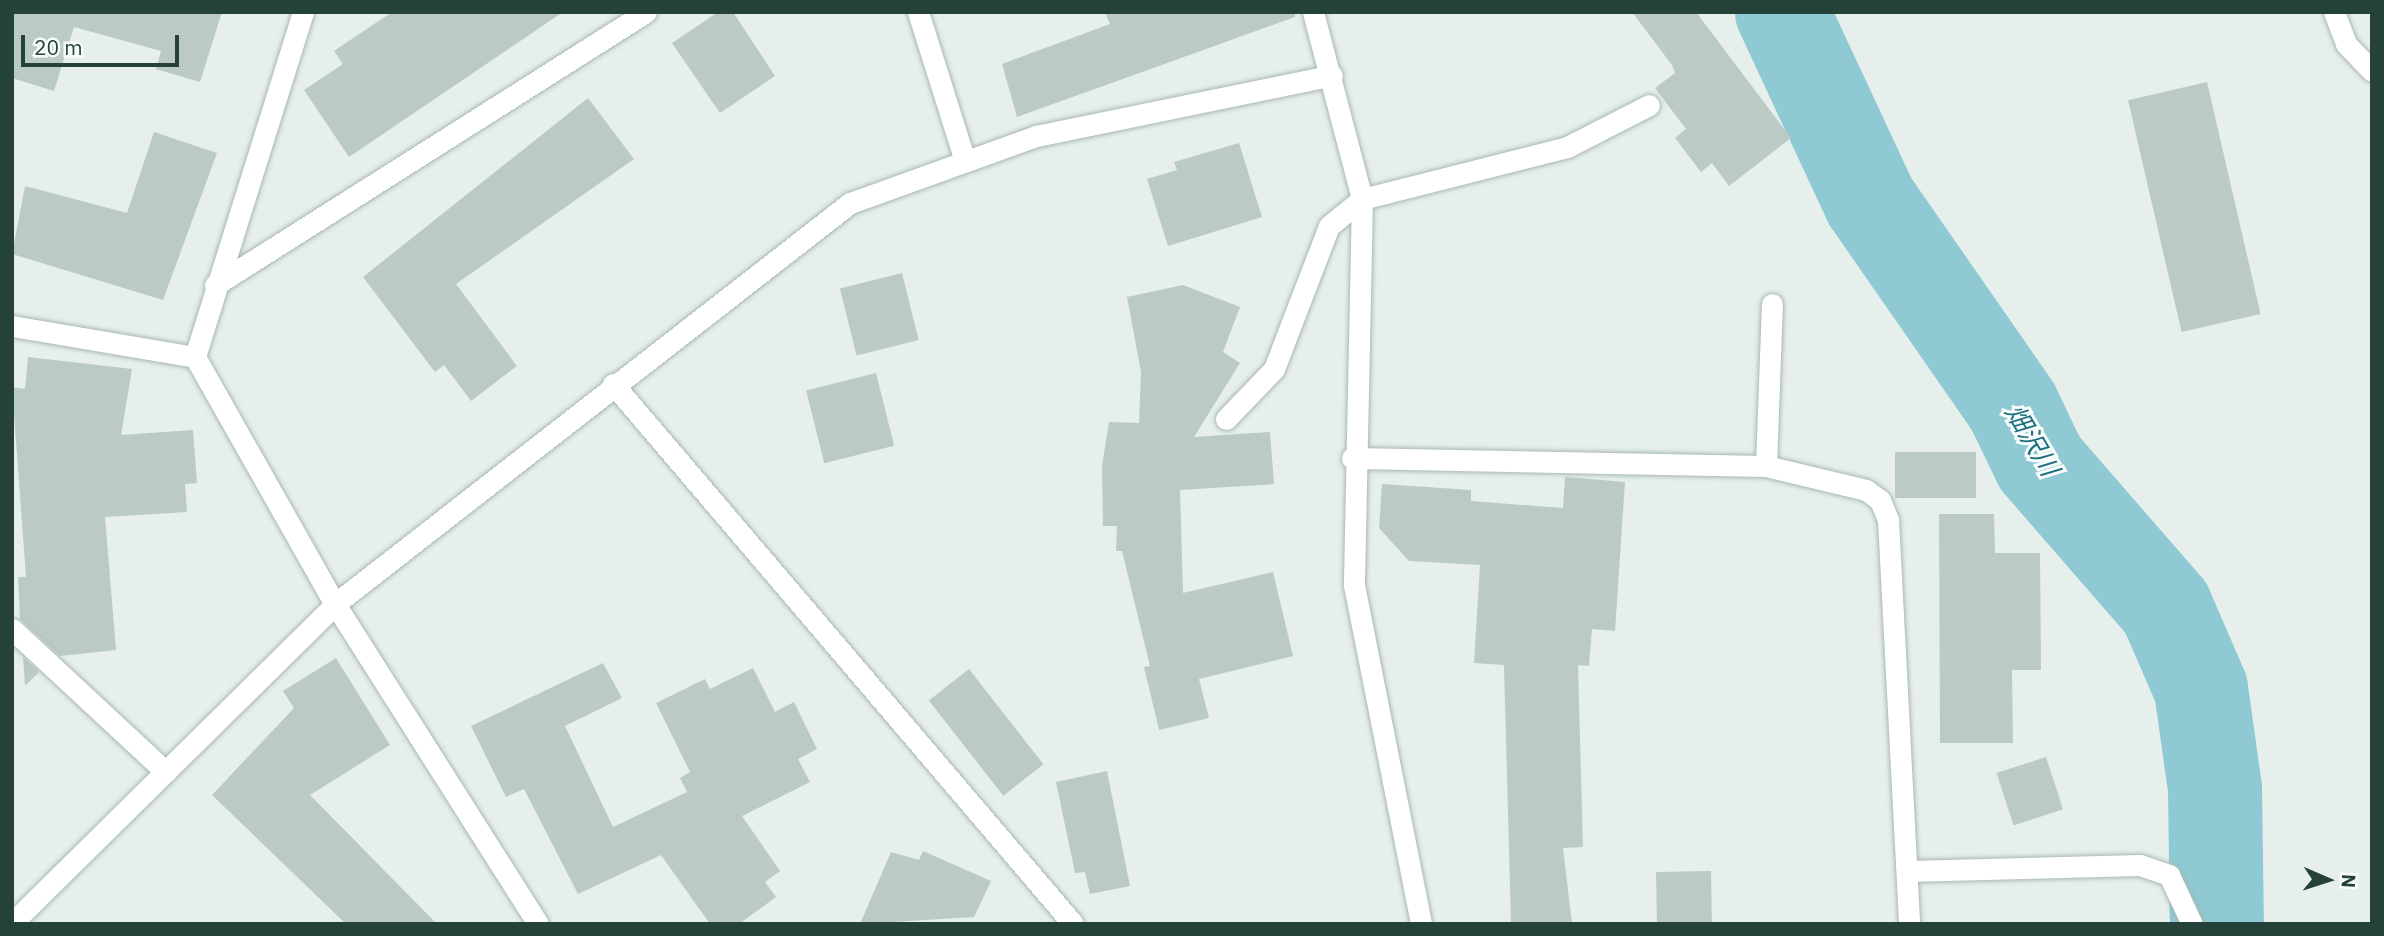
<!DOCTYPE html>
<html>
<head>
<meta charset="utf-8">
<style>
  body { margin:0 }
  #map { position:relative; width:2384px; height:936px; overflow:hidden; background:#e6efeb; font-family:"IBM Plex Sans","Noto Sans JP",sans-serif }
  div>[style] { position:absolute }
  .river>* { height:94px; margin:-47px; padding:0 47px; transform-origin:47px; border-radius:47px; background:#8ec9d4 }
  .building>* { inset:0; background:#bbcac4; transform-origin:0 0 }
  .roads { filter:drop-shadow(0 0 2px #a8b8b2) drop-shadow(0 0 2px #a8b8b2) }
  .minor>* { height:21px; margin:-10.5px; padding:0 10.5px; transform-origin:10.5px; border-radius:10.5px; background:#fff }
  span { translate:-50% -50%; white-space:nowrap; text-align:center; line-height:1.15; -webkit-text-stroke:6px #f7fbf9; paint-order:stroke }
  .water-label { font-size:26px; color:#1c6f80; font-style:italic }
  .frame { position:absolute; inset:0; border:14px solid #24423a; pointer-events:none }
  .north { position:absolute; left:2293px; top:845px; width:70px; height:70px; -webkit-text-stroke:5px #f7fbf9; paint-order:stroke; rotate:93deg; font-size:19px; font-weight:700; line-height:28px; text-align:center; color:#24423a }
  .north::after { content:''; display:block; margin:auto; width:24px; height:32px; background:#24423a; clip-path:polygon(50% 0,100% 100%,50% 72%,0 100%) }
  .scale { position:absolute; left:21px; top:35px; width:158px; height:32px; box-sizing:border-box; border:4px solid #24423a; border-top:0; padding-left:9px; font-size:21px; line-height:24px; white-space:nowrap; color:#24423a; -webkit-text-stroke:5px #f7fbf9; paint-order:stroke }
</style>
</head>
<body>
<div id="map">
  <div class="river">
    <div style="left:1782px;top:12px;width:208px;rotate:65deg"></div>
    <div style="left:1870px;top:201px;width:251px;rotate:55.2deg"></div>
    <div style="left:2013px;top:407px;width:62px;rotate:64.3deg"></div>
    <div style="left:2040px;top:463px;width:192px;rotate:49deg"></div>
    <div style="left:2166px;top:608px;width:88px;rotate:66.6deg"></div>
    <div style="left:2201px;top:689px;width:100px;rotate:82deg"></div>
    <div style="left:2215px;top:788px;width:136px;rotate:89.2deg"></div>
  </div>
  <div class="building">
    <div style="clip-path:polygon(12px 12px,222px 12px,200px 82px,156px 69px,161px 51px,74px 27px,54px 91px,12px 78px)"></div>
    <div style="clip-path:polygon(392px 12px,563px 12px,349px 157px,304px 90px,343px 64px,334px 51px)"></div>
    <div style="clip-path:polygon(718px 12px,733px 12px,775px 76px,720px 113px,672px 43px)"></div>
    <div style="clip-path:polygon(1105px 12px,1295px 12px,1295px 17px,1017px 117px,1002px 64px,1110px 24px)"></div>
    <div style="clip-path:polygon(1632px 12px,1696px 12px,1791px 138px,1729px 186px,1712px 163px,1701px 172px,1675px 138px,1686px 129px,1655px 88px,1675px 73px,1672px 65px)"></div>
    <div style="left:2207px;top:82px;width:238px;height:81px;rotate:77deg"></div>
    <div style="clip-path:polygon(588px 98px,634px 159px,456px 284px,517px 366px,471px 401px,444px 365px,435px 372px,363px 277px)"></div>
    <div style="clip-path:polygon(154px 132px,217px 153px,163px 300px,12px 254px,25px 186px,127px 213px)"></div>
    <div style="clip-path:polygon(1239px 143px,1262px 217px,1168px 246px,1147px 179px,1177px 170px,1174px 162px)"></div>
    <div style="left:902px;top:273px;width:69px;height:64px;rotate:76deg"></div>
    <div style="clip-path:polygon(1183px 285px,1240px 307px,1223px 352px,1240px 363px,1194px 437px,1270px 432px,1274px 484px,1180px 490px,1183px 593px,1273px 572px,1293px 656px,1199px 679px,1209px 718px,1159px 730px,1144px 667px,1150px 666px,1122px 551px,1116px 551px,1117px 526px,1103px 526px,1102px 466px,1109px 422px,1139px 423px,1141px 372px,1127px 297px)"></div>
    <div style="clip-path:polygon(28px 357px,132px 369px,121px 435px,193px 430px,197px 483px,185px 484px,187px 512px,105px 517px,116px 650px,60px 656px,20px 619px,18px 577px,26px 577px,12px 387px,25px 389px)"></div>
    <div style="left:876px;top:373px;width:75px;height:72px;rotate:76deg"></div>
    <div style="left:1895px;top:452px;width:81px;height:46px"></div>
    <div style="clip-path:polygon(1565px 477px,1625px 482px,1615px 631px,1592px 629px,1589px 666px,1578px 665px,1583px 847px,1563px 848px,1572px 924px,1511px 924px,1504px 665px,1474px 663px,1480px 565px,1409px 561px,1379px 528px,1382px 484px,1471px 490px,1471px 501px,1563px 508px)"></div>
    <div style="clip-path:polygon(1939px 514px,1994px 514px,1995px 553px,2040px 553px,2041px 670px,2012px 670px,2013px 743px,1940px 743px)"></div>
    <div style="clip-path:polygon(23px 657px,39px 672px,25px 686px)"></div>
    <div style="clip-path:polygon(336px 658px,390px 745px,310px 795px,437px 924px,346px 924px,212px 795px,294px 708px,283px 691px)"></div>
    <div style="clip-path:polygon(603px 663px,622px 698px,565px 726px,613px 827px,687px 792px,680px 778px,690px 772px,656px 703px,705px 679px,710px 689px,753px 668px,775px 712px,794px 702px,817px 749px,798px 759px,810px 782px,742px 816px,780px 871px,765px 882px,776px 897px,739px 924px,710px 924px,661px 855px,578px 894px,524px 789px,506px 797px,471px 726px)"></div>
    <div style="left:969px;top:669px;width:121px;height:51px;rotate:52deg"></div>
    <div style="left:2046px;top:757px;width:55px;height:52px;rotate:72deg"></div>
    <div style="clip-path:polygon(1107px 771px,1130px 886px,1090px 894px,1085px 872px,1075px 873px,1056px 782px)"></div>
    <div style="clip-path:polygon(923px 851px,991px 881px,974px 917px,860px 924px,891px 852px,919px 860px)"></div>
    <div style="left:1711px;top:871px;width:53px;height:55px;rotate:89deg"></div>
  </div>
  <div class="roads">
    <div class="minor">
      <div style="left:303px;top:12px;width:362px;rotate:107.4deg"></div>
      <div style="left:195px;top:357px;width:284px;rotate:60.5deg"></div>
      <div style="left:335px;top:604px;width:379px;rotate:57.6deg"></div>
      <div style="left:918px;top:12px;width:153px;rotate:72.5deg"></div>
      <div style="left:1313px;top:12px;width:193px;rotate:75.3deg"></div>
      <div style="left:1362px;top:199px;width:386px;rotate:91.2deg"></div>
      <div style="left:1354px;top:585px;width:346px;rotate:78.8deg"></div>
      <div style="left:2334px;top:12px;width:34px;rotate:69deg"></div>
      <div style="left:2346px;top:44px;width:37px;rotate:46deg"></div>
      <div style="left:215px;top:285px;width:510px;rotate:-32.35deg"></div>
      <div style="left:12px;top:326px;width:186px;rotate:9.6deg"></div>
      <div style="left:613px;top:384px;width:709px;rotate:49.57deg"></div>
      <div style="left:1226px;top:419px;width:69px;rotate:-46.2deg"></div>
      <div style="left:1274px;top:369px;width:153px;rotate:-69deg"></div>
      <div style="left:1329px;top:226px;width:43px;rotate:-39.3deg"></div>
      <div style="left:1362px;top:199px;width:211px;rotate:-14.2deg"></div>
      <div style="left:1567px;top:147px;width:92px;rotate:-27.1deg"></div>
      <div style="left:1352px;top:458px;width:414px;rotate:1.1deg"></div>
      <div style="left:1766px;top:466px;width:103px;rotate:13.5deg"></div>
      <div style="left:1866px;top:490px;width:17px;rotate:36deg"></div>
      <div style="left:1880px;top:500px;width:22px;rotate:68deg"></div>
      <div style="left:1888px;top:520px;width:405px;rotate:87deg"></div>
      <div style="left:1766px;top:466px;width:162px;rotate:-87.9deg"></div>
      <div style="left:12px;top:629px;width:210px;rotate:42.9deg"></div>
      <div style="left:1907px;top:871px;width:233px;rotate:-1.5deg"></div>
      <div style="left:2140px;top:865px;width:31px;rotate:19deg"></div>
      <div style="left:2169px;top:875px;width:54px;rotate:64.9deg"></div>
      <div style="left:13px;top:922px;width:453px;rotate:-44.6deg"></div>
      <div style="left:335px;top:604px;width:653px;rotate:-37.91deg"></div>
      <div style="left:850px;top:203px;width:198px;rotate:-19.8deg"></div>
      <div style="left:1036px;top:136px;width:302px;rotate:-11.6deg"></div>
    </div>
  </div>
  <div class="water-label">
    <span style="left:2032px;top:440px;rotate:59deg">畑沢川</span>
  </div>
  <div class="frame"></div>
  <div class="north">N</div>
  <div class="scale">20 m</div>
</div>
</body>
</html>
